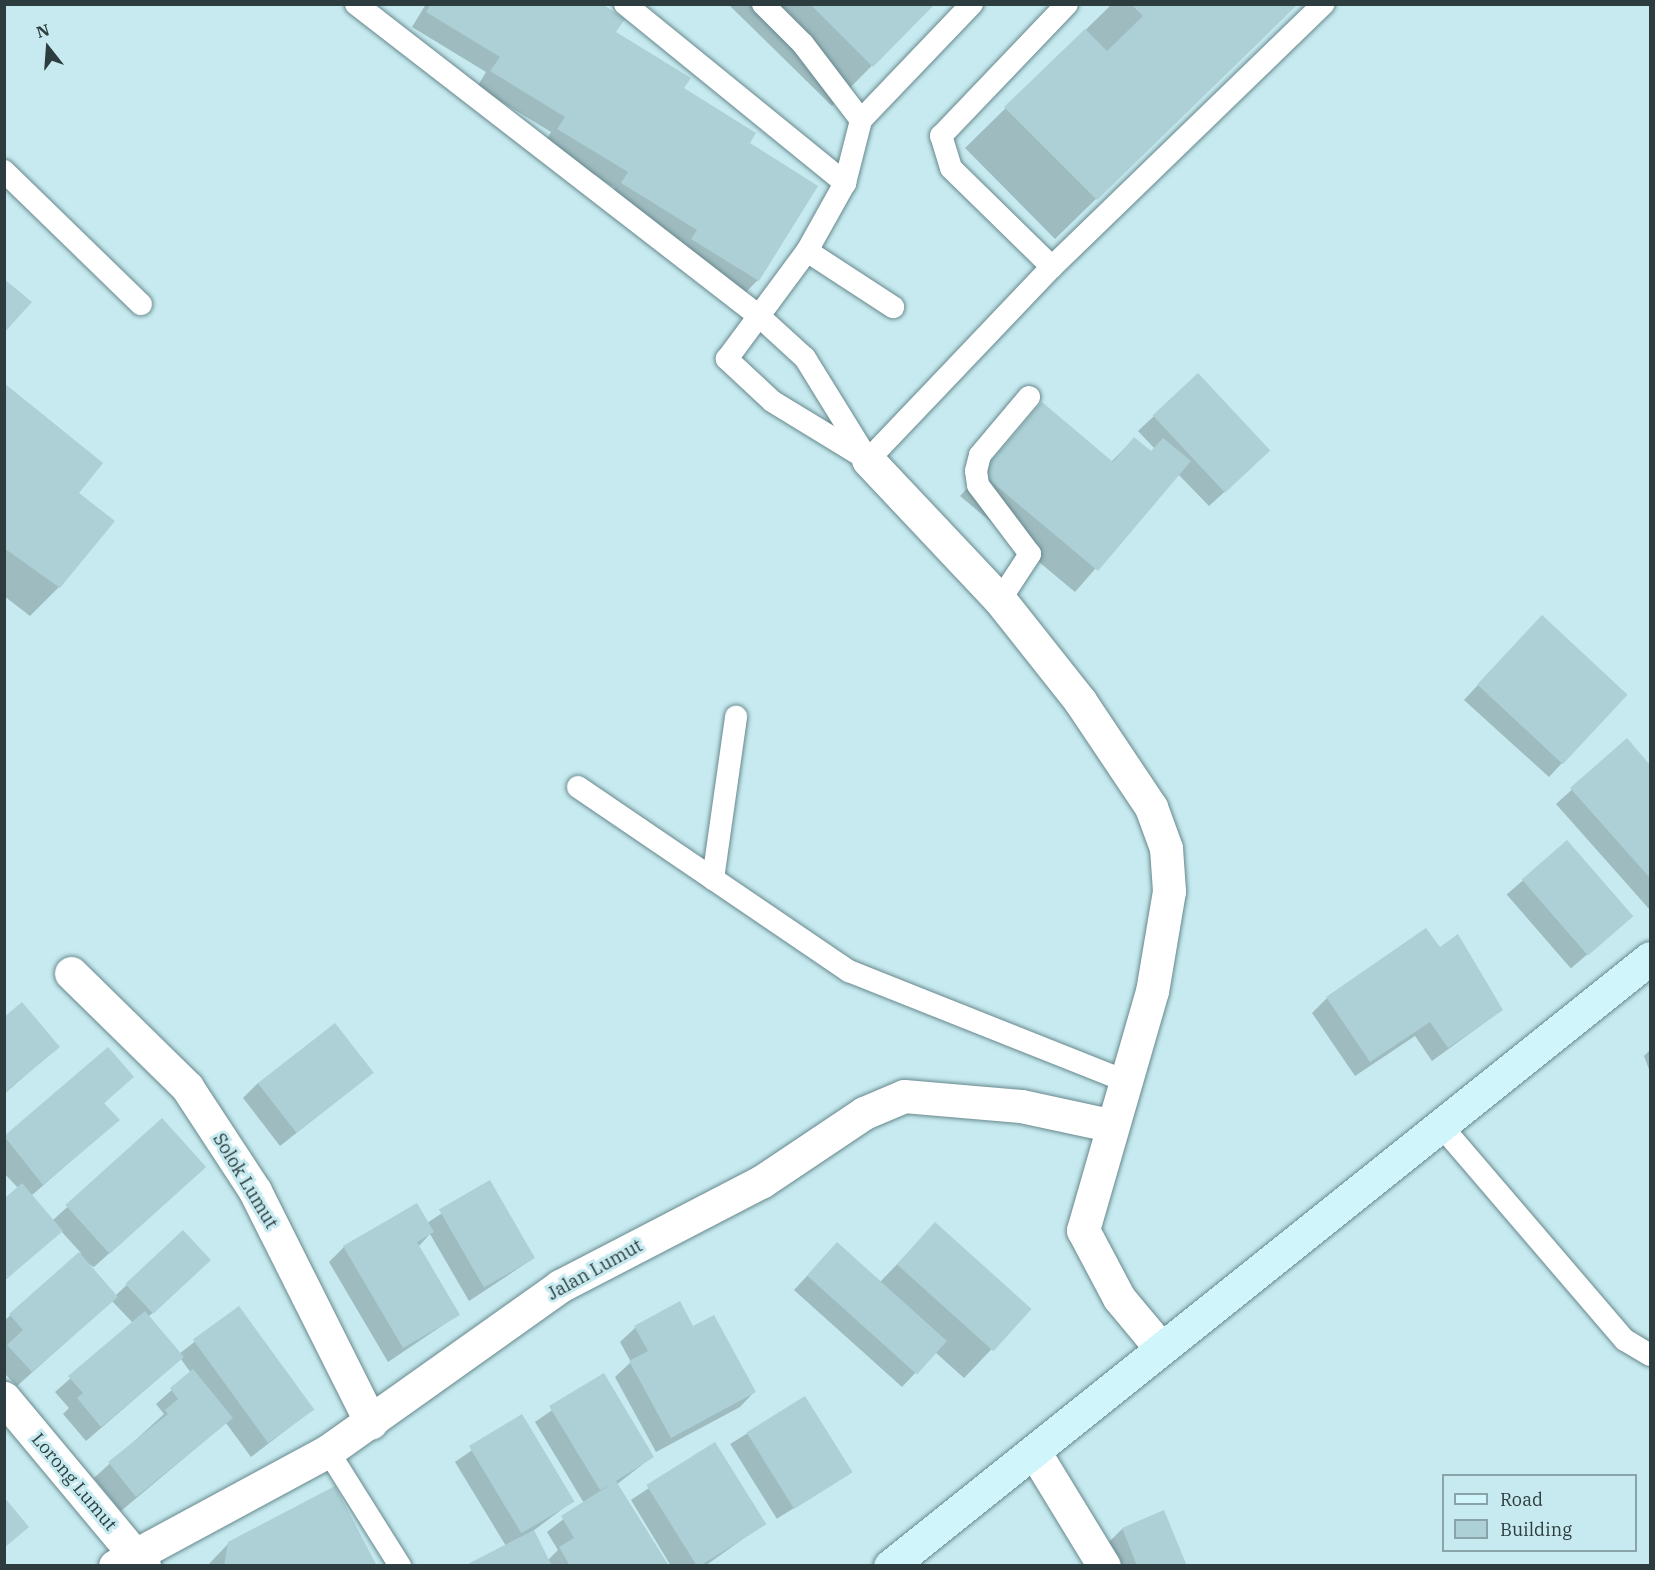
<!DOCTYPE html>
<html>
<head>
<meta charset="utf-8">
<style>
  body { margin:0 }
  #map { position:relative; width:1655px; height:1570px; overflow:hidden; background:#c6eaef; font-family:"IBM Plex Serif",serif }
  div>[style] { position:absolute }
  .shadow>* { inset:0; background:#0003; transform-origin:0 0 }
  .building>* { inset:0; background:#acd0d5; transform-origin:0 0 }
  .roads { filter:drop-shadow(0 0 2px #67888d) drop-shadow(0 0 2px #67888d) }
  .lane>* { height:22px; margin:-11px; padding:0 11px; transform-origin:11px; border-radius:11px; background:#fff }
  .street>* { height:33px; margin:-16.5px; padding:0 16.5px; transform-origin:16.5px; border-radius:16.5px; background:#fff }
  .secondary>* { height:33px; margin:-16.5px; padding:0 16.5px; transform-origin:16.5px; border-radius:16.5px; background:#d0f6fb }
  span { translate:-50% -50%; white-space:nowrap; text-align:center; line-height:1.15; -webkit-text-stroke:6px #c6eaef; paint-order:stroke }
  .street-label { font-size:18px; color:#2d3c3e }
  .frame { position:absolute; inset:0; border:6px solid #2d3c3e; pointer-events:none }
  .legend { position:absolute; left:1442px; top:1474px; width:195px; height:78px; box-sizing:border-box; background:#c6eaef; border:2px solid #89a4a8; margin:0; padding:8px 10px; list-style:none; font-size:18px; color:#2d3c3e }
  .legend li { display:flex; align-items:center; gap:12px; height:30px }
  .legend b { width:30px; border:2px solid #89a4a8 }
  .north { position:absolute; left:18px; top:18px; width:60px; height:60px; -webkit-text-stroke:4px #c6eaef; paint-order:stroke; rotate:343deg; font-size:16px; font-weight:700; line-height:24px; text-align:center; color:#2d3c3e }
  .north::after { content:''; display:block; margin:auto; width:21px; height:27px; background:#2d3c3e; clip-path:polygon(50% 0,100% 100%,50% 72%,0 100%) }
</style>
</head>
<body>
<div id="map">
  <div class="shadow">
    <div style="clip-path:polygon(426px 4px,599px 4px,614px 33px,748px 144px,816px 186px,758px 280px,743px 295px,608px 199px,615px 188px,544px 144px,551px 132px,477px 87px,486px 72px,412px 27px)"></div>
    <div style="clip-path:polygon(728px 4px,933px 4px,832px 106px)"></div>
    <div style="clip-path:polygon(1112px 4px,1295px 4px,1055px 239px,965px 148px)"></div>
    <div style="clip-path:polygon(1198px 375px,1254px 465px,1209px 506px,1178px 474px,1075px 592px,960px 496px,1042px 404px,1111px 462px,1134px 439px,1151px 453px,1155px 449px,1138px 431px)"></div>
    <div style="clip-path:polygon(4px 385px,77px 493px,59px 587px,30px 616px,4px 596px)"></div>
    <div style="clip-path:polygon(1527px 632px,1626px 694px,1549px 777px,1464px 700px)"></div>
    <div style="clip-path:polygon(1627px 740px,1650px 767px,1650px 910px,1556px 804px)"></div>
    <div style="left:1567px;top:842px;width:98px;height:80px;rotate:49deg"></div>
    <div style="clip-path:polygon(1439px 949px,1502px 1010px,1432px 1061px,1415px 1036px,1355px 1076px,1312px 1013px,1327px 998px)"></div>
    <div style="clip-path:polygon(4px 1019px,58px 1047px,4px 1094px)"></div>
    <div style="clip-path:polygon(108px 1049px,132px 1077px,103px 1104px,118px 1120px,31px 1196px,53px 1220px,162px 1121px,189px 1181px,94px 1267px,87px 1263px,115px 1296px,183px 1232px,194px 1275px,148px 1317px,179px 1354px,238px 1308px,312px 1410px,251px 1457px,226px 1423px,121px 1511px,94px 1478px,164px 1414px,156px 1404px,191px 1373px,181px 1359px,86px 1441px,63px 1414px,69px 1408px,55px 1392px,133px 1323px,112px 1301px,17px 1386px,4px 1373px,4px 1321px,81px 1253px,61px 1231px,4px 1281px,4px 1200px,18px 1188px,4px 1173px,4px 1138px)"></div>
    <div style="clip-path:polygon(1650px 1050px,1650px 1072px,1644px 1056px)"></div>
    <div style="clip-path:polygon(372px 1073px,280px 1146px,243px 1098px,258px 1083px)"></div>
    <div style="clip-path:polygon(490px 1182px,534px 1258px,469px 1301px,430px 1234px,418px 1247px,458px 1315px,388px 1362px,329px 1262px,344px 1247px,427px 1223px)"></div>
    <div style="clip-path:polygon(936px 1224px,1030px 1309px,964px 1378px,935px 1352px,902px 1387px,794px 1290px,823px 1259px,880px 1282px)"></div>
    <div style="clip-path:polygon(679px 1304px,693px 1328px,754px 1392px,740px 1407px,656px 1452px,615px 1377px,631px 1362px,620px 1342px,635px 1328px)"></div>
    <div style="clip-path:polygon(603px 1375px,652px 1457px,616px 1485px,668px 1566px,467px 1566px,506px 1546px,455px 1462px,521px 1416px,573px 1501px,533px 1531px,548px 1560px,558px 1550px,547px 1532px,584px 1503px,535px 1422px)"></div>
    <div style="left:804px;top:1398px;width:88px;height:87px;rotate:58deg"></div>
    <div style="clip-path:polygon(715px 1444px,764px 1524px,705px 1566px,671px 1566px,631px 1500px)"></div>
    <div style="clip-path:polygon(1122px 1529px,1186px 1566px,1117px 1566px,1107px 1544px)"></div>
    <div style="clip-path:polygon(229px 1543px,375px 1566px,207px 1566px)"></div>
  </div>
  <div class="building">
    <div style="clip-path:polygon(431px 4px,602px 4px,625px 19px,616px 32px,691px 78px,684px 88px,756px 133px,750px 143px,818px 186px,759px 281px,691px 239px,697px 230px,621px 183px,628px 172px,557px 129px,565px 117px,490px 71px,500px 57px,426px 12px)"></div>
    <div style="clip-path:polygon(810px 4px,935px 4px,873px 67px)"></div>
    <div style="clip-path:polygon(1132px 5px,1297px 5px,1097px 200px,1004px 107px,1085px 29px,1107px 51px,1143px 16px)"></div>
    <div style="clip-path:polygon(4px 279px,32px 302px,4px 333px)"></div>
    <div style="left:1198px;top:373px;width:106px;height:62px;rotate:47deg"></div>
    <div style="clip-path:polygon(4px 383px,103px 463px,79px 493px,115px 521px,60px 588px,4px 548px)"></div>
    <div style="clip-path:polygon(1042px 402px,1113px 462px,1134px 437px,1151px 451px,1163px 438px,1191px 461px,1098px 571px,981px 473px)"></div>
    <div style="left:1542px;top:615px;width:117px;height:95px;rotate:43deg"></div>
    <div style="clip-path:polygon(1627px 738px,1650px 765px,1650px 878px,1570px 788px)"></div>
    <div style="left:1567px;top:840px;width:101px;height:60px;rotate:49deg"></div>
    <div style="clip-path:polygon(1426px 928px,1440px 947px,1458px 934px,1503px 1010px,1448px 1048px,1430px 1022px,1370px 1062px,1326px 997px)"></div>
    <div style="clip-path:polygon(22px 1002px,60px 1047px,4px 1093px,4px 1017px)"></div>
    <div style="left:335px;top:1023px;width:63px;height:98px;rotate:52deg"></div>
    <div style="clip-path:polygon(108px 1047px,134px 1077px,104px 1103px,120px 1120px,43px 1185px,4px 1136px)"></div>
    <div style="left:162px;top:1118px;width:66px;height:130px;rotate:48deg"></div>
    <div style="left:490px;top:1180px;width:90px;height:59px;rotate:60deg"></div>
    <div style="clip-path:polygon(22px 1183px,63px 1231px,5px 1280px,5px 1198px)"></div>
    <div style="clip-path:polygon(417px 1203px,434px 1232px,417px 1242px,460px 1315px,403px 1348px,343px 1246px)"></div>
    <div style="left:935px;top:1222px;width:130px;height:57px;rotate:42deg"></div>
    <div style="left:183px;top:1230px;width:41px;height:79px;rotate:47deg"></div>
    <div style="left:837px;top:1242px;width:148px;height:45px;rotate:42deg"></div>
    <div style="clip-path:polygon(79px 1252px,118px 1297px,32px 1372px,7px 1345px,23px 1330px,9px 1314px)"></div>
    <div style="clip-path:polygon(680px 1301px,693px 1326px,714px 1315px,756px 1392px,671px 1438px,629px 1361px,648px 1351px,634px 1326px)"></div>
    <div style="left:239px;top:1306px;width:128px;height:57px;rotate:54deg"></div>
    <div style="clip-path:polygon(145px 1311px,184px 1357px,101px 1427px,77px 1398px,83px 1393px,68px 1376px)"></div>
    <div style="clip-path:polygon(193px 1369px,233px 1418px,136px 1497px,108px 1462px,168px 1414px,165px 1410px,178px 1399px,170px 1388px)"></div>
    <div style="clip-path:polygon(604px 1373px,654px 1457px,616px 1481px,669px 1566px,570px 1566px,559px 1547px,574px 1538px,561px 1516px,611px 1484px,600px 1490px,549px 1406px)"></div>
    <div style="left:805px;top:1396px;width:90px;height:69px;rotate:58deg"></div>
    <div style="left:522px;top:1414px;width:102px;height:62px;rotate:59deg"></div>
    <div style="left:715px;top:1442px;width:97px;height:81px;rotate:58deg"></div>
    <div style="clip-path:polygon(335px 1486px,377px 1566px,224px 1566px,228px 1542px)"></div>
    <div style="clip-path:polygon(4px 1497px,29px 1527px,4px 1548px)"></div>
    <div style="clip-path:polygon(1164px 1510px,1187px 1566px,1137px 1566px,1122px 1528px)"></div>
    <div style="clip-path:polygon(534px 1530px,552px 1566px,464px 1566px)"></div>
  </div>
  <div class="roads">
    <div class="lane">
      <div style="left:356px;top:4px;width:510px;rotate:37.75deg"></div>
      <div style="left:759px;top:316px;width:62px;rotate:42.4deg"></div>
      <div style="left:805px;top:358px;width:120px;rotate:58.3deg"></div>
      <div style="left:625px;top:4px;width:284px;rotate:39.1deg"></div>
      <div style="left:763px;top:4px;width:57px;rotate:45deg"></div>
      <div style="left:803px;top:44px;width:96px;rotate:52.7deg"></div>
      <div style="left:4px;top:171px;width:191px;rotate:44.2deg"></div>
      <div style="left:807px;top:251px;width:103px;rotate:33.1deg"></div>
      <div style="left:1052px;top:267px;width:141px;rotate:-135.6deg"></div>
      <div style="left:951px;top:168px;width:34px;rotate:-107deg"></div>
      <div style="left:941px;top:136px;width:182px;rotate:-46.3deg"></div>
      <div style="left:862px;top:456px;width:105px;rotate:-148.6deg"></div>
      <div style="left:772px;top:401px;width:62px;rotate:-137deg"></div>
      <div style="left:727px;top:359px;width:134px;rotate:-53.5deg"></div>
      <div style="left:807px;top:251px;width:78px;rotate:-60.8deg"></div>
      <div style="left:845px;top:183px;width:65px;rotate:-75.7deg"></div>
      <div style="left:861px;top:120px;width:161px;rotate:-46.3deg"></div>
      <div style="left:868px;top:460px;width:267px;rotate:-46.4deg"></div>
      <div style="left:1052px;top:267px;width:378px;rotate:-44.1deg"></div>
      <div style="left:1000px;top:600px;width:55px;rotate:-56.9deg"></div>
      <div style="left:1030px;top:554px;width:86px;rotate:-127deg"></div>
      <div style="left:978px;top:485px;width:14px;rotate:-98deg"></div>
      <div style="left:976px;top:471px;width:16px;rotate:-76deg"></div>
      <div style="left:980px;top:455px;width:76px;rotate:-49.8deg"></div>
      <div style="left:578px;top:787px;width:328px;rotate:34.2deg"></div>
      <div style="left:849px;top:971px;width:295px;rotate:21.7deg"></div>
      <div style="left:713px;top:879px;width:164px;rotate:-81.9deg"></div>
      <div style="left:1443px;top:1128px;width:279px;rotate:49.4deg"></div>
      <div style="left:1625px;top:1340px;width:29px;rotate:31deg"></div>
      <div style="left:328px;top:1451px;width:136px;rotate:57.9deg"></div>
    </div>
    <div class="street">
      <div style="left:868px;top:460px;width:192px;rotate:46.7deg"></div>
      <div style="left:1000px;top:600px;width:129px;rotate:51.6deg"></div>
      <div style="left:1080px;top:701px;width:128px;rotate:56.2deg"></div>
      <div style="left:1151px;top:807px;width:44px;rotate:69.9deg"></div>
      <div style="left:1166px;top:848px;width:43px;rotate:86deg"></div>
      <div style="left:1169px;top:891px;width:101px;rotate:99.6deg"></div>
      <div style="left:1152px;top:991px;width:249px;rotate:106.1deg"></div>
      <div style="left:1083px;top:1230px;width:77px;rotate:62.1deg"></div>
      <div style="left:1119px;top:1298px;width:62px;rotate:50.2deg"></div>
      <div style="left:71px;top:973px;width:163px;rotate:44.5deg"></div>
      <div style="left:187px;top:1087px;width:124px;rotate:56.8deg"></div>
      <div style="left:255px;top:1191px;width:259px;rotate:63.4deg"></div>
      <div style="left:4px;top:1398px;width:219px;rotate:50.2deg"></div>
      <div style="left:1035px;top:1453px;width:132px;rotate:58.6deg"></div>
      <div style="left:115px;top:1566px;width:242px;rotate:-28.4deg"></div>
      <div style="left:328px;top:1451px;width:285px;rotate:-35.4deg"></div>
      <div style="left:560px;top:1286px;width:226px;rotate:-27.4deg"></div>
      <div style="left:761px;top:1182px;width:124px;rotate:-33.8deg"></div>
      <div style="left:864px;top:1113px;width:43px;rotate:-23deg"></div>
      <div style="left:904px;top:1096px;width:117px;rotate:4.9deg"></div>
      <div style="left:1021px;top:1106px;width:91px;rotate:12.1deg"></div>
    </div>
    <div class="secondary">
      <div style="left:890px;top:1566px;width:973px;rotate:-38.66deg"></div>
    </div>
  </div>
  <div class="street-label">
    <span style="left:245px;top:1181px;rotate:59deg">Solok Lumut</span>
    <span style="left:595px;top:1270px;rotate:-29deg">Jalan Lumut</span>
    <span style="left:74px;top:1482px;rotate:50deg">Lorong Lumut</span>
  </div>
  <div class="frame"></div>
  <ul class="legend">
  <li><b style="height:8px;background:#d0f6fb"></b>Road</li>
  <li><b style="height:16px;background:#acd0d5"></b>Building</li>
  </ul>
  <div class="north">N</div>
</div>
</body>
</html>
